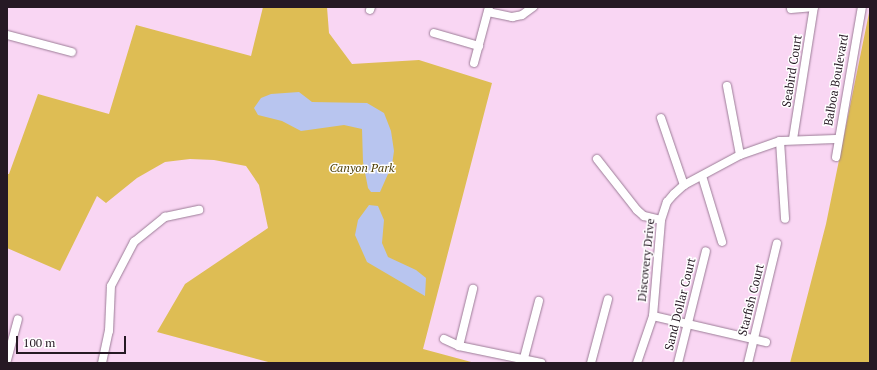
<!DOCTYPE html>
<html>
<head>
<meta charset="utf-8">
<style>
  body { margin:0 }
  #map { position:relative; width:877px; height:370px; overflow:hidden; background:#f9d6f3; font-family:"PT Serif",serif }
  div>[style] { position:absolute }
  .green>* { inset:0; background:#debd54 }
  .water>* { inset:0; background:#b8c5ef }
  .roads { filter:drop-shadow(0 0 1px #9c7c97) drop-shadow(0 0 1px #9c7c97) }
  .minor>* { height:8px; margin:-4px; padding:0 4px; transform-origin:4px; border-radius:4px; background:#fff }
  span { translate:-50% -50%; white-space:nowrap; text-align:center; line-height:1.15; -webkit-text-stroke:3px #fff; paint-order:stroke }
  .street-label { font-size:12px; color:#261924 }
  .park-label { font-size:12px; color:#524209; font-style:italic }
  .frame { position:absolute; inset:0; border:8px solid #261924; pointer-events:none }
  .scale { position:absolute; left:16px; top:336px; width:110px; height:18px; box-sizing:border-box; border:2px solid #261924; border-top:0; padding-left:5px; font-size:12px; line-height:14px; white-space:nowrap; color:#261924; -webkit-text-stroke:3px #fff; paint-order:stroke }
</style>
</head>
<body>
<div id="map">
  <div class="green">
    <div style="clip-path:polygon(263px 7px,327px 7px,329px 33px,352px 64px,419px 60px,492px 83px,423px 349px,475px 363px,272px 363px,157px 332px,185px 284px,268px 228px,259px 185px,246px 166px,214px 160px,190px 159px,165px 162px,137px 178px,106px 203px,97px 196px,60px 271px,7px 248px,7px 174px,9px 174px,38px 94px,109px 114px,136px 25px,251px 56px)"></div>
    <div style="clip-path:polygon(870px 8px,870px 363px,790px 363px,826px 224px)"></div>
  </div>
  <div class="water">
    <div style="clip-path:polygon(299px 92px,312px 102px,367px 103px,384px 113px,391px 131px,394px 151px,392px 165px,380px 192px,371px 192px,368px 188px,363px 162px,362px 129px,344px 125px,301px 131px,282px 121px,258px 115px,254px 108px,261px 98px,271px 94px)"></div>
    <div style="clip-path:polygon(369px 205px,378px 206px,384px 220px,382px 243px,388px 257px,416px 270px,426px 278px,425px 296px,367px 262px,355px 235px,358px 220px)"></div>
  </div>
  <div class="roads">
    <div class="minor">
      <div style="left:791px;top:9px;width:23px;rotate:-5deg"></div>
      <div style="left:370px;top:10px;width:3px;rotate:-72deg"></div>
      <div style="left:488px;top:12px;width:25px;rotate:12deg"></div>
      <div style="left:512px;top:17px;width:10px;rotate:-11deg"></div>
      <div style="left:522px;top:15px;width:14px;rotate:-36deg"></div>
      <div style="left:434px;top:33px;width:47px;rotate:16.1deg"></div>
      <div style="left:7px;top:35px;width:67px;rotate:14.7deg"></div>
      <div style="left:474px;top:63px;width:58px;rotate:-75deg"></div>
      <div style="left:727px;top:86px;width:70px;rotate:79.3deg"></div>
      <div style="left:661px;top:118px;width:71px;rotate:71.1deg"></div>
      <div style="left:793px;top:139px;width:134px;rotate:-81deg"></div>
      <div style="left:780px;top:141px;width:78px;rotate:86.3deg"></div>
      <div style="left:836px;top:157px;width:152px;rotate:-80.2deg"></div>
      <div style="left:597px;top:159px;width:65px;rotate:51.9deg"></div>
      <div style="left:637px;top:210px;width:9px;rotate:41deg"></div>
      <div style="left:644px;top:216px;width:17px;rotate:13deg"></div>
      <div style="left:702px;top:176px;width:69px;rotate:73.1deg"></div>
      <div style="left:653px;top:316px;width:116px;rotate:13deg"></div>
      <div style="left:444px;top:339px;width:17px;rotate:25deg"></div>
      <div style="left:459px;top:346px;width:84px;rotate:11.7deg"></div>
      <div style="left:459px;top:346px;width:59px;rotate:-76.2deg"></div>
      <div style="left:524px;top:358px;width:59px;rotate:-75.3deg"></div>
      <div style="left:7px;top:360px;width:42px;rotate:-75deg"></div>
      <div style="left:102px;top:363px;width:33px;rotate:-78deg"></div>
      <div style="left:109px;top:331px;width:45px;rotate:-87.5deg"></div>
      <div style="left:111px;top:286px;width:50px;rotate:-62.4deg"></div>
      <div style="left:134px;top:242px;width:40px;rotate:-39deg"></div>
      <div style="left:165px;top:217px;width:35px;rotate:-12deg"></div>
      <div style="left:591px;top:363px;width:66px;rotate:-75.1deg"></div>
      <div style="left:637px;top:363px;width:50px;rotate:-71.2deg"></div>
      <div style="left:653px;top:316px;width:96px;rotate:-85.2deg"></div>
      <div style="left:661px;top:220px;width:19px;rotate:-72deg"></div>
      <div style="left:667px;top:202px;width:11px;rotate:-49deg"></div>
      <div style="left:674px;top:194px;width:13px;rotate:-42deg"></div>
      <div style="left:684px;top:185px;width:64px;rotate:-28.2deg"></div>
      <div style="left:740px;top:155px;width:42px;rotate:-19.3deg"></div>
      <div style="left:780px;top:141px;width:58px;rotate:-2deg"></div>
      <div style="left:678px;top:363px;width:115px;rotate:-76deg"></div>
      <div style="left:748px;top:363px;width:123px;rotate:-76.4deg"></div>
    </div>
  </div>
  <div class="street-label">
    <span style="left:792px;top:71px;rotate:-81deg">Seabird Court</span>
    <span style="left:836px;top:80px;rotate:-80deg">Balboa Boulevard</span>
    <span style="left:646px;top:260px;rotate:-84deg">Discovery Drive</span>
    <span style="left:751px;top:300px;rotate:-76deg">Starfish Court</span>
    <span style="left:680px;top:304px;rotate:-76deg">Sand Dollar Court</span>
  </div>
  <div class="park-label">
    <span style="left:362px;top:168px">Canyon Park</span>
  </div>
  <div class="frame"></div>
  <div class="scale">100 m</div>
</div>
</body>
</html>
